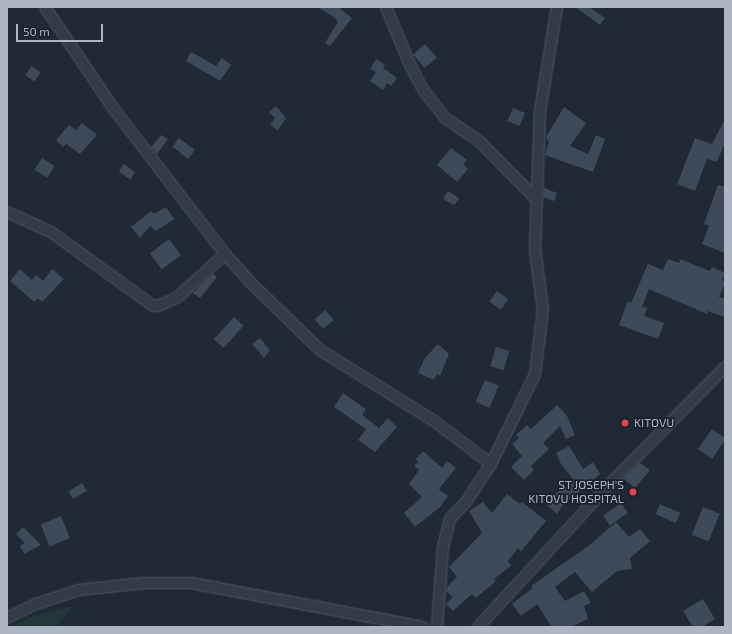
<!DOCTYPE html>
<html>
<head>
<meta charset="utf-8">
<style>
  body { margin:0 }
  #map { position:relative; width:732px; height:634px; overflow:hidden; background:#202a36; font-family:"Exo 2",sans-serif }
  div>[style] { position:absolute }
  .green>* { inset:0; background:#233738 }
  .building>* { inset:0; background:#3e4a59; transform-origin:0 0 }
  .roads { filter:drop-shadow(0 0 1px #515965) drop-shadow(0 0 1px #515965) }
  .minor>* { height:10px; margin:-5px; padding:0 5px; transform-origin:5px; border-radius:5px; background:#333b47 }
  .dots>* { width:11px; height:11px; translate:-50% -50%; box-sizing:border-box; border:2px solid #19212b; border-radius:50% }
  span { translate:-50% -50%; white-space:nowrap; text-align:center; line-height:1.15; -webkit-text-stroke:3.5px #19212b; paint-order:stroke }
  .poi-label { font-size:12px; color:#adb6c4 }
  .left { translate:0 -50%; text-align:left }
  .right { translate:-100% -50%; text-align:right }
  .frame { position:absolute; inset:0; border:8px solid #adb6c4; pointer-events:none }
  .scale { position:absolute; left:16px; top:24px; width:87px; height:18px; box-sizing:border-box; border:2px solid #adb6c4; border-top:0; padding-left:5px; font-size:12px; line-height:14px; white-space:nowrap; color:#adb6c4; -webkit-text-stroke:3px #19212b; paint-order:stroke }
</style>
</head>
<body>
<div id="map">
  <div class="green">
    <div style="clip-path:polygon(75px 605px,55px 627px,10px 627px,31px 617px)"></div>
  </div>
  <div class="building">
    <div style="clip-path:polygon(317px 7px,338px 7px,352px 18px,330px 46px,325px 43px,338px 22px,334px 17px)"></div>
    <div style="clip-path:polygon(580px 7px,589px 7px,605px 18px,600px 25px,578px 9px)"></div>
    <div style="left:425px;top:44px;width:18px;height:16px;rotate:49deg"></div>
    <div style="clip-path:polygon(191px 52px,216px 66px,222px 58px,231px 65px,220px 81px,186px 61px)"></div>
    <div style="clip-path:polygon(376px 59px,385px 65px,383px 68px,397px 78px,391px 86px,387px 83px,383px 90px,370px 81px,376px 72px,370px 69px)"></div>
    <div style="left:32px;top:66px;width:11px;height:11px;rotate:38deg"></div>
    <div style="clip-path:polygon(276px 106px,286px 118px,278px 130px,270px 125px,275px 118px,269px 112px)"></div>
    <div style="clip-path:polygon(564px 107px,586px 123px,570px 146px,588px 154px,596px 135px,605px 139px,593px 172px,545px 155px,549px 142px,546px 137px)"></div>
    <div style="left:513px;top:108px;width:13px;height:14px;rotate:23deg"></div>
    <div style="clip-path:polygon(725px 119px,725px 142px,717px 162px,707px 159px,695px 191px,677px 184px,695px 138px,712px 144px)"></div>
    <div style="clip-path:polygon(82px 123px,97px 135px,80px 154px,66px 144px,63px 147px,56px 140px,69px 125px,76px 130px)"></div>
    <div style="clip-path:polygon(161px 135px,168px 139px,157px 154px,151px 147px)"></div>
    <div style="left:179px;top:138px;width:20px;height:11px;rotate:37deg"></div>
    <div style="clip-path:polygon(451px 148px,467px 160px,463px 164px,468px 169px,457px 182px,437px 165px)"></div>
    <div style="left:42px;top:158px;width:15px;height:14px;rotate:32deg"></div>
    <div style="left:124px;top:164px;width:14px;height:9px;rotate:36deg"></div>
    <div style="clip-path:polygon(718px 185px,725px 187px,725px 253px,702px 244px,709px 226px,704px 224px)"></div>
    <div style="clip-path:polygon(544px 188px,557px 193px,554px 201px,543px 197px)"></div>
    <div style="left:448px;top:191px;width:13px;height:9px;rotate:32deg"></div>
    <div style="clip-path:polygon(166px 207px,174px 219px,156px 231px,150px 226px,140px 238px,131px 227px,151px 211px,154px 214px)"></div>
    <div style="left:169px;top:239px;width:20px;height:24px;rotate:53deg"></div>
    <div style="clip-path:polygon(668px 259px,679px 263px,680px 259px,710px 271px,712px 267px,725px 273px,722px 280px,725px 283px,719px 297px,725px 299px,725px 317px,708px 311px,707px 314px,649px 289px,642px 307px,647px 308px,644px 316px,664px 323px,658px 339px,619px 325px,628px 301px,631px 303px,648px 264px,663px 270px)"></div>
    <div style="clip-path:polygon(20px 269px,32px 280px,36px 275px,43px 281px,52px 269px,64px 279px,42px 302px,38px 298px,34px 302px,10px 281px)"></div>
    <div style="clip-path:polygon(213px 274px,217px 277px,200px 298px,193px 293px)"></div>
    <div style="left:497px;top:291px;width:14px;height:13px;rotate:36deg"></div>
    <div style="left:325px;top:310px;width:13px;height:14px;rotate:48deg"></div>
    <div style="left:234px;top:317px;width:13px;height:30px;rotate:42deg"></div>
    <div style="clip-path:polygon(260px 338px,270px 350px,264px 358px,252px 344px)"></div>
    <div style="clip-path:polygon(438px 344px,449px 354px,440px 376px,437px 374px,434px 380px,418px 373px,425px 358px)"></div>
    <div style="left:496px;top:347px;width:14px;height:20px;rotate:17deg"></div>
    <div style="left:485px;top:380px;width:15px;height:24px;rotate:23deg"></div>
    <div style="clip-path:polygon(343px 393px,366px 409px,362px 415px,379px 428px,388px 418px,397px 427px,375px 452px,358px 440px,366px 429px,334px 407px)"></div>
    <div style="clip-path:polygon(557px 405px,567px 416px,575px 435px,566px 439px,560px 426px,543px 443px,549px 449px,531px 466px,534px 470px,524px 480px,511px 467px,522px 456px,512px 444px,519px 438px,516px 435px,527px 425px,531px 429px)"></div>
    <div style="clip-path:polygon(712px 429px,725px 438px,725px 440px,712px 459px,698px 449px)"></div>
    <div style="clip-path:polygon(569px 446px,583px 469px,593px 462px,600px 474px,562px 506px,557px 514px,547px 505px,555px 494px,573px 479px,561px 464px,556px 453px)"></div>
    <div style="clip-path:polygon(423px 451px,442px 468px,447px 461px,456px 468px,439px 489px,448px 496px,440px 507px,415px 527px,404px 513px,422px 497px,409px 484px,419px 470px,414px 466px,418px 462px,416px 459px)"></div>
    <div style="clip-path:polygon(640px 463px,650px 470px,635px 488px,624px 479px)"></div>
    <div style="left:82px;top:483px;width:9px;height:16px;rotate:58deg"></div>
    <div style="clip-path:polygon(507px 494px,520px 504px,522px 502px,546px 521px,521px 551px,518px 548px,508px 561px,511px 566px,494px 579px,496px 581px,476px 598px,472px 594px,453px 611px,446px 604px,453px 597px,446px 591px,447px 587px,457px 577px,449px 567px,482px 533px,469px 511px,483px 502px,492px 513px)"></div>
    <div style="left:621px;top:503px;width:12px;height:22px;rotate:55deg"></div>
    <div style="left:660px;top:504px;width:22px;height:11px;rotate:24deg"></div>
    <div style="left:703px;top:507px;width:18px;height:30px;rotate:22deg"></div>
    <div style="left:61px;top:516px;width:24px;height:22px;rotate:68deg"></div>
    <div style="clip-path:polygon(616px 522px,629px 537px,640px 529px,650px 541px,630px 558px,632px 569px,617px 571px,592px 592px,575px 572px,555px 587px,565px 601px,584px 591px,591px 603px,584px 606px,588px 619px,571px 627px,552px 627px,537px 604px,521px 616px,512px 604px,533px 588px,531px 586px,591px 544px)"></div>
    <div style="clip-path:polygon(23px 527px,41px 545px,24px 554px,20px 546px,25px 543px,16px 534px)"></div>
    <div style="clip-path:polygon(703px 599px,715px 619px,702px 627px,693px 627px,683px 611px)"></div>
  </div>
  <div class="roads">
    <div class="minor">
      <div style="left:45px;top:7px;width:122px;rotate:56deg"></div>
      <div style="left:113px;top:108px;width:184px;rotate:52.5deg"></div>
      <div style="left:225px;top:254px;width:39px;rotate:48deg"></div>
      <div style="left:251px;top:283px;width:96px;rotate:44.2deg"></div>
      <div style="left:320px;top:350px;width:134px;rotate:31.9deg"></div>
      <div style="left:434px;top:421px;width:71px;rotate:37deg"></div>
      <div style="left:386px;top:7px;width:63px;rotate:67.5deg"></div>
      <div style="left:410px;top:65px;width:30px;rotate:62deg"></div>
      <div style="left:424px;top:91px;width:34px;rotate:52deg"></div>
      <div style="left:445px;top:118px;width:42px;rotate:34.4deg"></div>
      <div style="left:480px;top:142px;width:81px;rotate:45.5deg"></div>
      <div style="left:7px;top:212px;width:48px;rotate:24.4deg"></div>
      <div style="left:51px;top:232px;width:125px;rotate:35.9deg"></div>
      <div style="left:152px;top:305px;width:6px;rotate:9deg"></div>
      <div style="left:158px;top:306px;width:22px;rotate:-24deg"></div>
      <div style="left:178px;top:297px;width:64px;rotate:-42.5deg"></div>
      <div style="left:7px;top:618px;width:32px;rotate:-26deg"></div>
      <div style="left:36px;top:604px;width:45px;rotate:-18deg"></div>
      <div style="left:79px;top:590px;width:66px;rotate:-6.1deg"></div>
      <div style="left:145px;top:583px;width:46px"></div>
      <div style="left:191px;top:583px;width:236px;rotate:10.7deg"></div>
      <div style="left:437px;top:627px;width:80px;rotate:-85.7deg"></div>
      <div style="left:443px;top:547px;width:29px;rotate:-76deg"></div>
      <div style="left:450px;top:519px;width:23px;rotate:-47deg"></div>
      <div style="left:466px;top:502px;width:45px;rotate:-56.7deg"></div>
      <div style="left:491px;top:464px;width:100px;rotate:-63.9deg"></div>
      <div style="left:535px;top:374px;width:64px;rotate:-82.9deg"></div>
      <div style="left:543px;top:310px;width:62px;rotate:-97.5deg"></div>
      <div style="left:535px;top:249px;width:138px;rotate:-87.9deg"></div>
      <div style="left:540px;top:111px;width:105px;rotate:-80.7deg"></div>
      <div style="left:478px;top:627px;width:196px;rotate:-47.3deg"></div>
      <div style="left:611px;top:483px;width:163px;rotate:-45.5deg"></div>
    </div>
  </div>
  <div class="dots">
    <div style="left:625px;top:423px;background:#e0444e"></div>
    <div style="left:633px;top:492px;background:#e0444e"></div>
  </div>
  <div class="poi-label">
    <span class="left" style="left:634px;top:423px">KITOVU</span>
    <span class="right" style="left:624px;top:492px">ST JOSEPH'S<br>KITOVU HOSPITAL</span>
  </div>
  <div class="frame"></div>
  <div class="scale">50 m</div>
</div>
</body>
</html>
